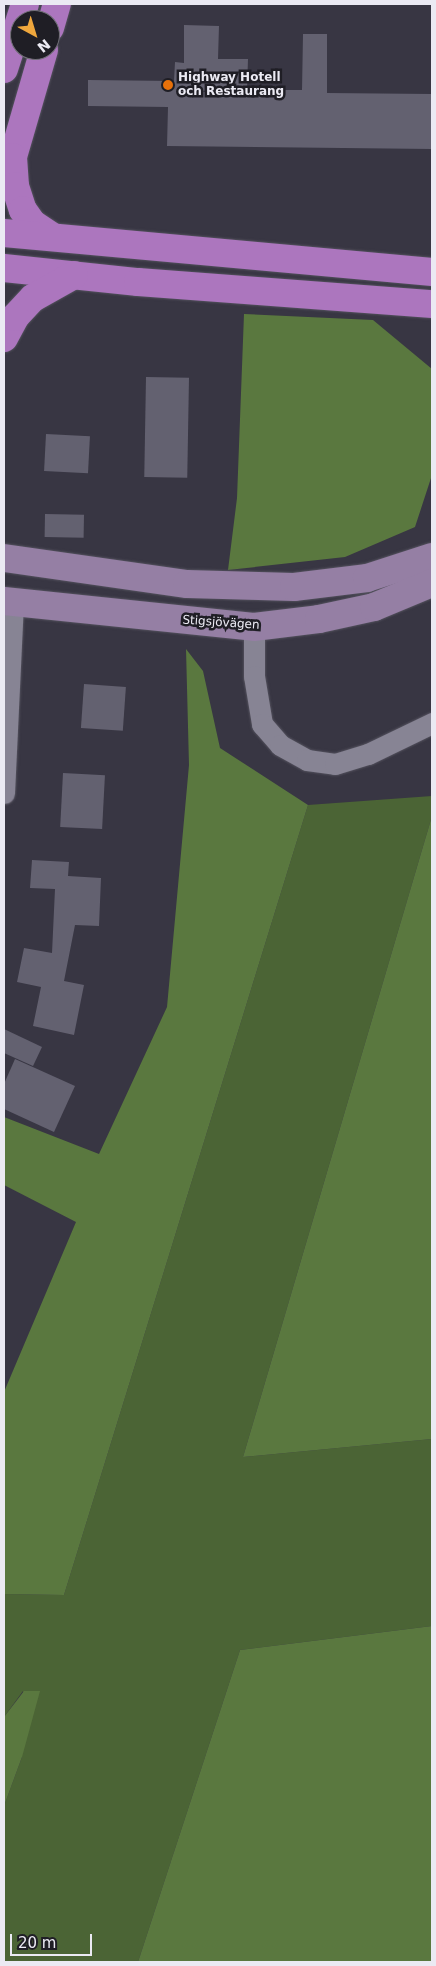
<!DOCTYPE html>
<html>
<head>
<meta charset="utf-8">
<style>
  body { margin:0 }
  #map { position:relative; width:436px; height:1966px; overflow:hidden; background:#383643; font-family:"DejaVu Sans",sans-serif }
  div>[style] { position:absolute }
  .green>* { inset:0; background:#4b6435 }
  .forest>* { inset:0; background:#5a783f }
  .building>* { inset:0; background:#636170; transform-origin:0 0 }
  .roads { filter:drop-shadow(0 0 1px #54525e) drop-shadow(0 0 1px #54525e) }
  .minor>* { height:21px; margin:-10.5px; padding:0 10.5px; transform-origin:10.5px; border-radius:10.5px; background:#878494 }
  .secondary>* { height:28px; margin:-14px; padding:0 14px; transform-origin:14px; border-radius:14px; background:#957fa4 }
  .trunk>* { height:28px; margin:-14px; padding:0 14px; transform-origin:14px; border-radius:14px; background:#ac76be }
  .dots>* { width:14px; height:14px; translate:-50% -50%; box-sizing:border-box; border:2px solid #1f1e25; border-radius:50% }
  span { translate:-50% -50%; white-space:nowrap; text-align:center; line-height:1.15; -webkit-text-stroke:5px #1f1e25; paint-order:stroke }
  .poi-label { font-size:12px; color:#ebeaf3; font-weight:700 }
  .left { translate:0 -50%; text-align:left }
  .street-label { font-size:12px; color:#ebeaf3 }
  .frame { position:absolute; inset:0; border:5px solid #ebeaf3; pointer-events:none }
  .north { position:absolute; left:10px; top:10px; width:50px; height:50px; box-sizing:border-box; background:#1f1e25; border:1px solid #717077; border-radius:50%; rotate:141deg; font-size:14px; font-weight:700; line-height:20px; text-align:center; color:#ebeaf3 }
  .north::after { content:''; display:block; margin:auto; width:18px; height:22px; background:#efa73d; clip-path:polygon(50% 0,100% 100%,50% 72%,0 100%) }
  .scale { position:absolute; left:10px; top:1934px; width:82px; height:22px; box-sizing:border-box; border:2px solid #ebeaf3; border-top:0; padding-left:6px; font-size:15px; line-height:18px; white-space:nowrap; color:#ebeaf3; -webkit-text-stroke:4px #1f1e25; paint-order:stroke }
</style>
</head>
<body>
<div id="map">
  <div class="green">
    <div style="clip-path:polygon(432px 796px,432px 816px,243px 1457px,432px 1439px,432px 1626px,240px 1650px,138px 1962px,4px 1962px,4px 1806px,22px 1757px,23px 1691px,4px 1717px,4px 1594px,64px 1595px,308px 805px)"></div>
  </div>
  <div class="forest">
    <div style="clip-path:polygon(244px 314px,373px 320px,432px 369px,432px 475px,415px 527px,345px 557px,228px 570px,237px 498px)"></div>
    <div style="clip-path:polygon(186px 649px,203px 671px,220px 748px,308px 805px,64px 1595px,4px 1594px,4px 1392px,76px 1222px,4px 1185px,4px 1117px,99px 1154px,167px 1007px,189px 765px)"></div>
    <div style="clip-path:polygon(432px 816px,432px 1439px,243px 1457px)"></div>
    <div style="clip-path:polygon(432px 1626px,432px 1962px,138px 1962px,240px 1650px)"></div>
    <div style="clip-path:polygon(24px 1691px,40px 1691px,22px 1757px,4px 1806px,4px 1717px)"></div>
  </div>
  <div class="building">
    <div style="clip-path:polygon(184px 25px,219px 26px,218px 59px,248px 59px,247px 90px,302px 90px,303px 34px,327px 34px,327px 93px,432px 94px,432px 149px,167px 146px,168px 107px,88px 106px,88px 80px,174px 81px,175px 62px,184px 63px)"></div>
    <div style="left:146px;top:377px;width:43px;height:100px;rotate:1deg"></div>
    <div style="left:46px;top:434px;width:44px;height:37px;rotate:3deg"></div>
    <div style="left:45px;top:514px;width:39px;height:23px;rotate:1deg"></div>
    <div style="left:84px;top:684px;width:42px;height:44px;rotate:4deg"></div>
    <div style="left:63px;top:773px;width:42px;height:54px;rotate:3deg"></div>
    <div style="clip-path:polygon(32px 860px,69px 862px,68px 876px,101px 878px,99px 926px,75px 925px,64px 981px,84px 985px,74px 1035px,33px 1026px,41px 987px,17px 982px,24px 948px,52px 953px,55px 889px,30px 888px)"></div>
    <div style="clip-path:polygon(4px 1029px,42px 1047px,33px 1066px,4px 1053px)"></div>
    <div style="clip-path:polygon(15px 1059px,75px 1086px,54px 1132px,4px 1109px,4px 1084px)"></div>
  </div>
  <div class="roads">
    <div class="minor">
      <div style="left:254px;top:627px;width:49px;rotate:90deg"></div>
      <div style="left:254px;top:676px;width:49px;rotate:80.5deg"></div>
      <div style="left:262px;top:724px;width:28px;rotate:49deg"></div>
      <div style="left:280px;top:745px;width:31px;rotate:29deg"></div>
      <div style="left:307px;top:760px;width:28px;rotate:8deg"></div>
      <div style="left:335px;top:764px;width:34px;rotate:-17deg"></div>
      <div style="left:368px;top:754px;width:71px;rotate:-25.8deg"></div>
      <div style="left:4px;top:793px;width:190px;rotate:-87.3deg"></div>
    </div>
    <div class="secondary">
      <div style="left:4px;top:558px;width:185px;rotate:8.1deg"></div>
      <div style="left:187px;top:584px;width:107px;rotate:1.6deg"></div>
      <div style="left:294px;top:587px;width:74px;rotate:-7deg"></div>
      <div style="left:367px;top:578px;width:68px;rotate:-17.9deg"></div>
      <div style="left:4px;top:601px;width:251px;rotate:5.9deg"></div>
      <div style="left:254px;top:627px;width:65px;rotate:-7deg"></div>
      <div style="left:319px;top:619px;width:56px;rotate:-12.3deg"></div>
      <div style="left:374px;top:607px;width:63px;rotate:-22.5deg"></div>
    </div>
    <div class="trunk">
      <div style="left:50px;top:28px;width:25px;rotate:-74deg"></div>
      <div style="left:44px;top:50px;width:111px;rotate:106.2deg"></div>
      <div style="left:13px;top:157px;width:29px;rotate:86deg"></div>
      <div style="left:15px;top:186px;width:25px;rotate:72deg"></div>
      <div style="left:23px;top:210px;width:16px;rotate:55deg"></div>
      <div style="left:32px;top:223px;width:25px;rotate:34deg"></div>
      <div style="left:4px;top:69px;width:68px;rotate:-72.1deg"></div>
      <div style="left:4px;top:233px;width:430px;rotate:5.2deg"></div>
      <div style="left:4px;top:268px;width:135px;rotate:6deg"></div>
      <div style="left:138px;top:282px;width:295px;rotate:4.3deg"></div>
      <div style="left:4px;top:338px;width:24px;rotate:-62deg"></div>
      <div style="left:15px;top:317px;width:26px;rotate:-47deg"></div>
      <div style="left:33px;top:298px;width:47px;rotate:-29.3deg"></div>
    </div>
  </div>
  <div class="dots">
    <div style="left:168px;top:85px;background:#e8710a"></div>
  </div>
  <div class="poi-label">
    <span class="left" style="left:178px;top:85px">Highway Hotell<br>och Restaurang</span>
  </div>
  <div class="street-label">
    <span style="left:221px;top:623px;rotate:4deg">Stigsjövägen</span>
  </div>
  <div class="frame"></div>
  <div class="north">N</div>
  <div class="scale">20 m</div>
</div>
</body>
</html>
